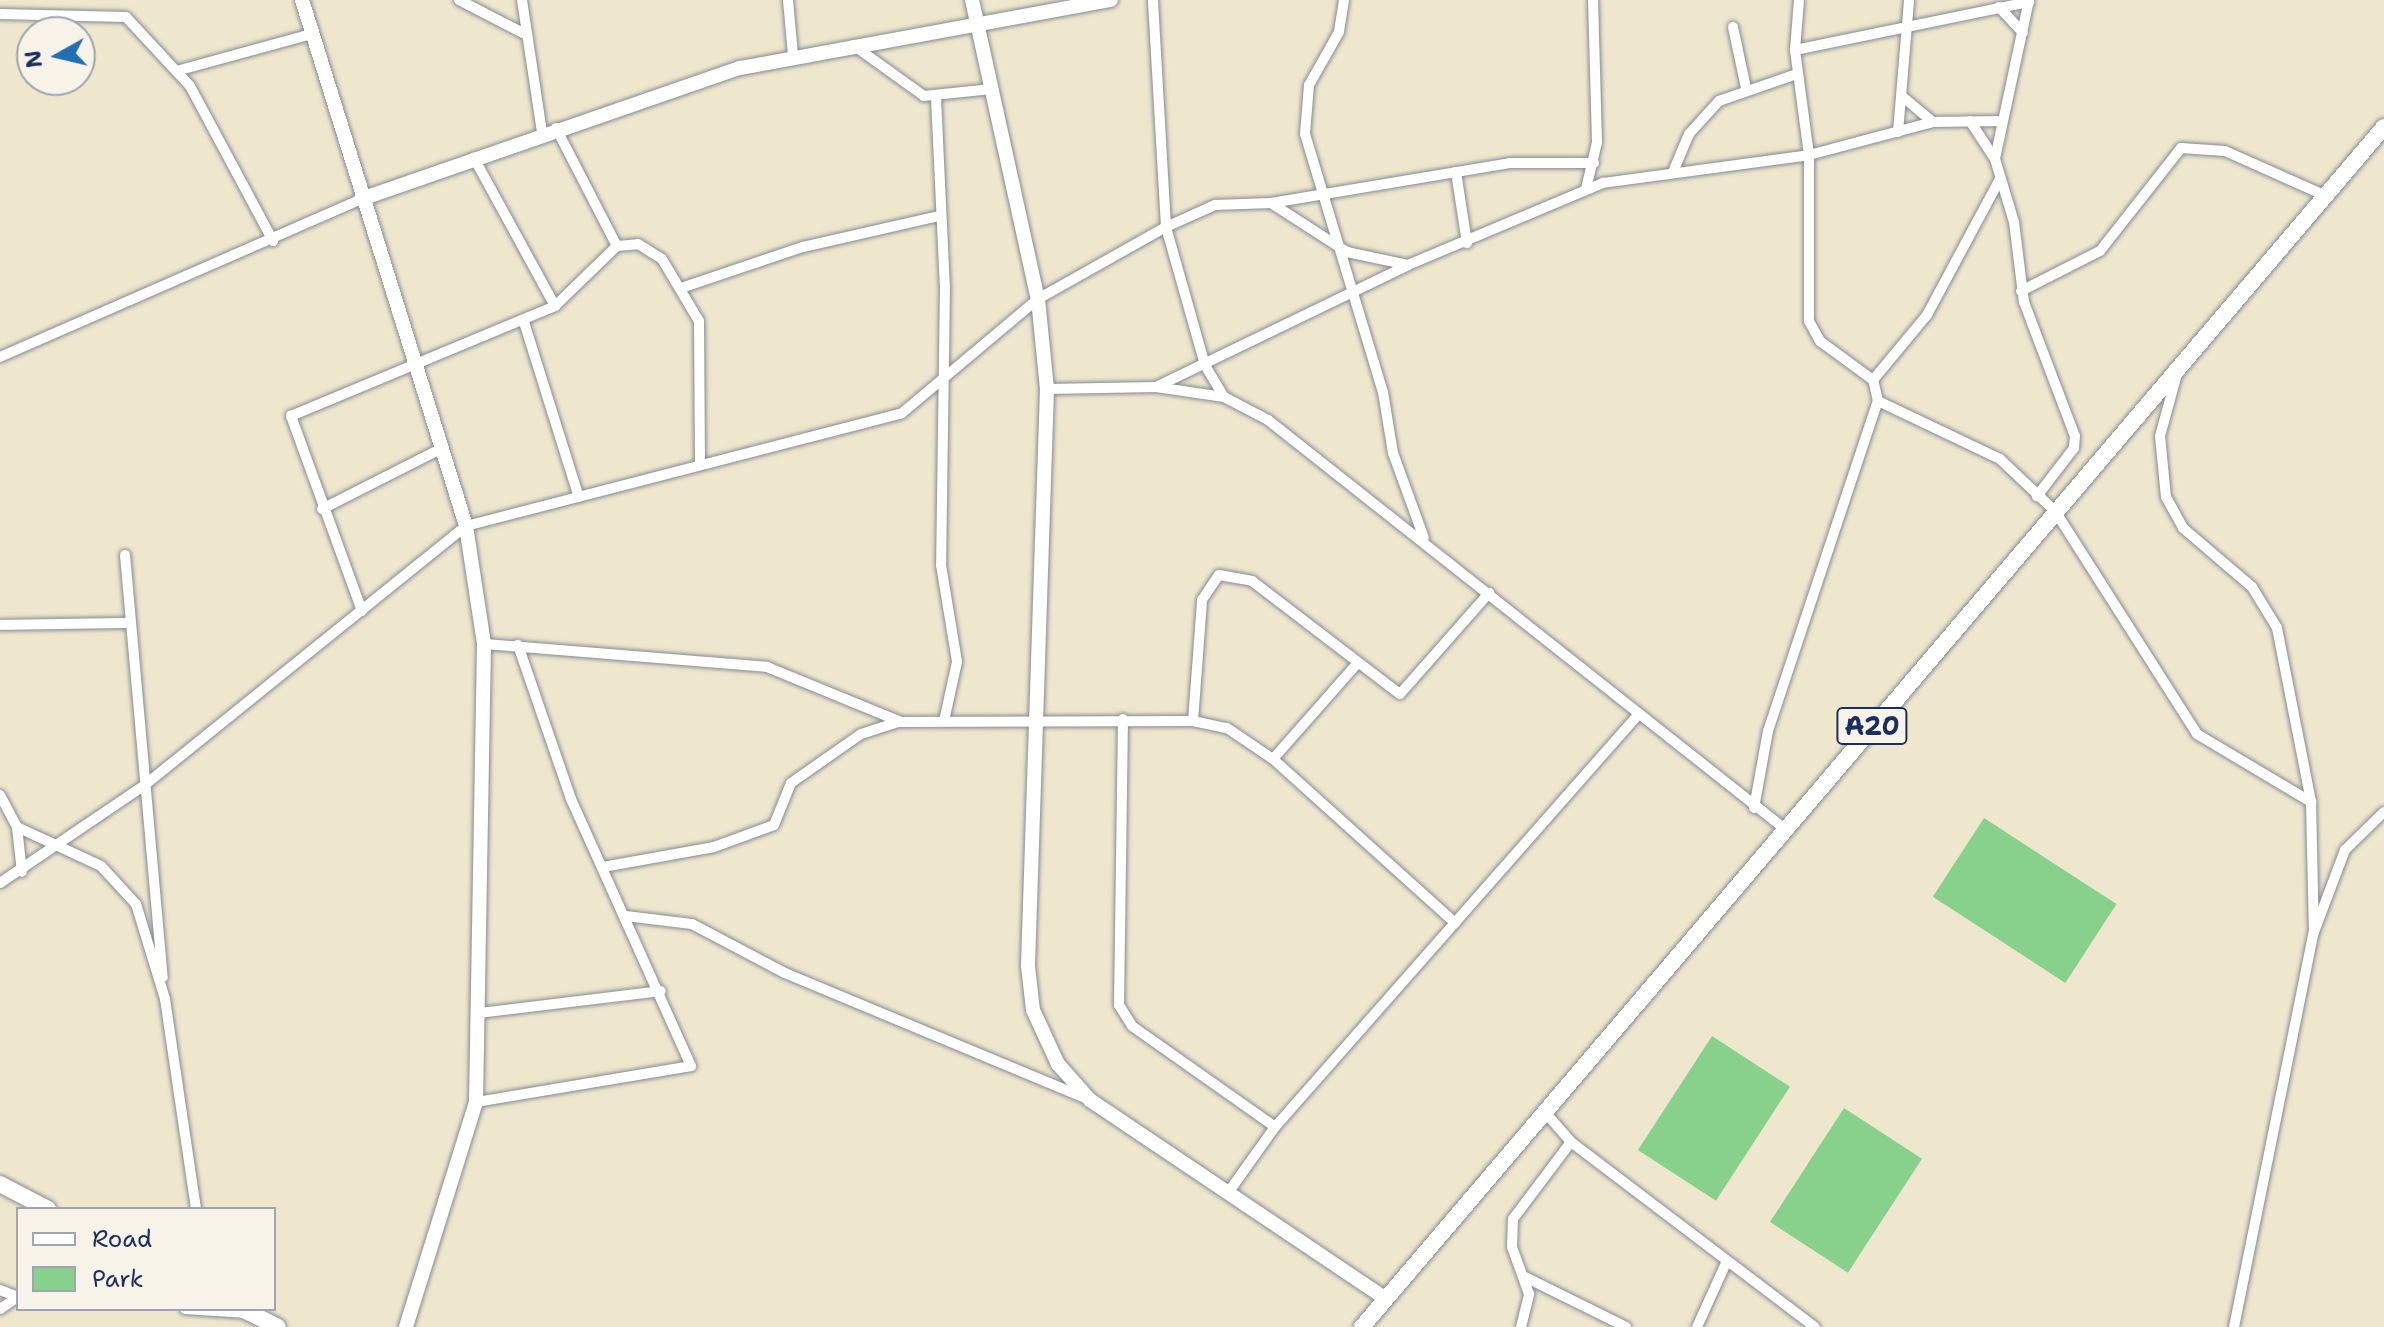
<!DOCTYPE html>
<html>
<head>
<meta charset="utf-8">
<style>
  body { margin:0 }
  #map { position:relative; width:2384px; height:1327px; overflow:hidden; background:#efe7cd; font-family:"Shantell Sans",sans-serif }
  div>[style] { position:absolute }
  .green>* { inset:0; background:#88d18c; transform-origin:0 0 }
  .roads { filter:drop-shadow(0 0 2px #858b96) drop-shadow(0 0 2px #858b96) }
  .minor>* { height:10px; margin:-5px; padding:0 5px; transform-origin:5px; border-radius:5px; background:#fff }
  .tertiary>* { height:14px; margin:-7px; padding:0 7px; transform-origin:7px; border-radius:7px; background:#fff }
  .primary>* { height:16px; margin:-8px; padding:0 8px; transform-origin:8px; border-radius:8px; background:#fff }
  span { translate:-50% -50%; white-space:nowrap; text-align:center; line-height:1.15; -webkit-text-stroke:7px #f7f3e8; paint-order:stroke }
  .shield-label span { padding:2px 6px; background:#f7f3e8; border:2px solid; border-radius:6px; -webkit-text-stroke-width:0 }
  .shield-label { font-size:26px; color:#1b2f5e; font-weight:700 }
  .legend { position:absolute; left:16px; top:1207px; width:260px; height:104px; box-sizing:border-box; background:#f7f3e8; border:2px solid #9fa5b1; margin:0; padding:10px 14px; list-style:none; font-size:24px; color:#1b2f5e }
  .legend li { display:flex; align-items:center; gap:16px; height:40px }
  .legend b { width:40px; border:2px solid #9fa5b1 }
  .north { position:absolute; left:16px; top:16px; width:80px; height:80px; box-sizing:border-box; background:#f7f3e8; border:2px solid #9fa5b1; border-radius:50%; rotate:262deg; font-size:22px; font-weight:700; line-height:32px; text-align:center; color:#1b2f5e }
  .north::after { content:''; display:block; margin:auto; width:28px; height:36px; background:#1f6fb2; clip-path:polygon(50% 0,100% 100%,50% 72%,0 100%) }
</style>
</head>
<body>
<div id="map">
  <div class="green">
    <div style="left:1984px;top:818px;width:158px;height:94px;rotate:33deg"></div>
    <div style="left:1712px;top:1036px;width:93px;height:136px;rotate:33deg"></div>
    <div style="left:1844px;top:1108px;width:93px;height:136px;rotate:33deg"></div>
  </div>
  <div class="roads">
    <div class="minor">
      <div style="left:459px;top:0;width:72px;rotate:27.3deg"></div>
      <div style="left:522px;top:0;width:134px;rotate:81.4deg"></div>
      <div style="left:788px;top:0;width:55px;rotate:84.8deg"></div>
      <div style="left:1344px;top:0;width:32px;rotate:99deg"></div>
      <div style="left:1339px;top:32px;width:61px;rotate:119.5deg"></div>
      <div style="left:1309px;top:85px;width:49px;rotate:94.7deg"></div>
      <div style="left:1305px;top:134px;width:270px;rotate:73.2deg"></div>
      <div style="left:1383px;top:392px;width:62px;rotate:80.7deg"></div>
      <div style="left:1393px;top:453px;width:90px;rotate:70deg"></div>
      <div style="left:2029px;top:0;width:163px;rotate:102.1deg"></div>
      <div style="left:1995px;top:159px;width:66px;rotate:73.2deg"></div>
      <div style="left:2014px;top:222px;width:81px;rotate:82.9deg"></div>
      <div style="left:2024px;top:302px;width:143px;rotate:69.2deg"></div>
      <div style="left:2075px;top:436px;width:12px;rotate:95deg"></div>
      <div style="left:2074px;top:448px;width:61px;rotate:127.6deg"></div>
      <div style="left:1999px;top:7px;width:35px;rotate:47deg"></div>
      <div style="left:0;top:14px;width:126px;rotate:1.4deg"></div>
      <div style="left:126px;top:17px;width:94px;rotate:47.2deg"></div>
      <div style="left:190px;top:86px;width:176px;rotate:61.8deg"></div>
      <div style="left:1733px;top:27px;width:62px;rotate:78deg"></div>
      <div style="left:853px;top:45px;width:87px;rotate:35.7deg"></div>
      <div style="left:924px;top:96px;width:68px;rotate:-5.9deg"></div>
      <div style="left:1795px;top:50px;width:239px;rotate:-11.6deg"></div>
      <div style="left:180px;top:70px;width:137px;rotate:-15.3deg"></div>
      <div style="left:1903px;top:97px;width:39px;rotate:40deg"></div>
      <div style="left:936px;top:98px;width:188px;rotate:87.3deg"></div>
      <div style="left:945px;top:286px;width:279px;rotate:90.8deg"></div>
      <div style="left:941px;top:565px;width:98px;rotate:80.6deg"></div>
      <div style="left:957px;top:662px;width:60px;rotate:102.4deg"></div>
      <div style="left:1970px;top:121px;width:45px;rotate:56.7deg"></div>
      <div style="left:556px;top:128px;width:133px;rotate:62.7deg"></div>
      <div style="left:617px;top:246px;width:21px;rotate:-5deg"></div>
      <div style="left:638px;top:244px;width:28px;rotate:32deg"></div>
      <div style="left:662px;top:259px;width:72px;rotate:59.2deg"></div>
      <div style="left:699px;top:321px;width:144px;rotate:89.6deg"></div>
      <div style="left:1898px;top:132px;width:132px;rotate:-85.2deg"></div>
      <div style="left:1456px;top:172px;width:72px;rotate:81.2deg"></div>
      <div style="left:1673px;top:172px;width:41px;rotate:-67.2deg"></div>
      <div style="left:1689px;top:134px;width:45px;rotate:-47.7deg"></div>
      <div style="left:1719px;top:101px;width:83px;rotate:-19.1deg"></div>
      <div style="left:1586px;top:189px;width:48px;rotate:-76.8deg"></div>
      <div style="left:1597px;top:142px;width:142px;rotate:-91.6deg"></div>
      <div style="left:1271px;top:203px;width:90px;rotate:32.8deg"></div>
      <div style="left:1347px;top:252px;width:62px;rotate:12deg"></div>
      <div style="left:681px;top:288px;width:129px;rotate:-18.6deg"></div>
      <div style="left:803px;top:247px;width:140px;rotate:-12.8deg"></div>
      <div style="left:2021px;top:291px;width:89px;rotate:-26.9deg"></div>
      <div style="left:2100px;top:251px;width:131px;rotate:-51.8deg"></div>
      <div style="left:2181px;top:148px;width:44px;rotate:3.9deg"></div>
      <div style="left:2225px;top:151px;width:111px;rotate:24deg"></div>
      <div style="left:555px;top:306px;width:86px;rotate:-44.1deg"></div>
      <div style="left:524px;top:322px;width:183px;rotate:72.6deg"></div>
      <div style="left:0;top:357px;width:394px;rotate:-23.6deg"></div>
      <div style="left:2177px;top:374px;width:64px;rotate:105.3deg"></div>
      <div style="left:2160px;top:436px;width:61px;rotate:84.4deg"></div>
      <div style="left:2166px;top:497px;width:35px;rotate:61deg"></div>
      <div style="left:2183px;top:528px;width:91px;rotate:40.5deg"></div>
      <div style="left:2252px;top:587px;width:48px;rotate:58.6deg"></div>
      <div style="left:2277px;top:628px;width:177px;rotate:78.9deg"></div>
      <div style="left:1873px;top:380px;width:85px;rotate:-50.3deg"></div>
      <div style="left:1927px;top:315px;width:152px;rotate:-61.8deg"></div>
      <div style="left:1156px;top:387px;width:280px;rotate:-25.8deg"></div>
      <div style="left:1408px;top:265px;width:212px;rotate:-22.8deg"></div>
      <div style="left:1603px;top:183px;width:208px;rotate:-7.7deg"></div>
      <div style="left:1809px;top:155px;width:128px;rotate:-14.9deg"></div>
      <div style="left:1933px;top:122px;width:69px;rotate:-0.8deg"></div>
      <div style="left:1047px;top:389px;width:109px;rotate:-1.1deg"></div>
      <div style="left:1156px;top:387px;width:69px;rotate:8.4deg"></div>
      <div style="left:1224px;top:397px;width:50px;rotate:27.6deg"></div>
      <div style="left:1268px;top:420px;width:659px;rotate:38.35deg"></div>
      <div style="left:1224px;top:397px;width:37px;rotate:-121deg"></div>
      <div style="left:1205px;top:365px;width:143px;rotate:-105.8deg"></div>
      <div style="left:1166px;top:227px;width:54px;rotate:-24.2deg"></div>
      <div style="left:1215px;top:205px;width:56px;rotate:-2deg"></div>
      <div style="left:1271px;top:203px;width:242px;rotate:-9.5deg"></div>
      <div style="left:1510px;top:163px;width:84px"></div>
      <div style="left:1878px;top:401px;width:135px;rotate:25.4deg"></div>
      <div style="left:2000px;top:459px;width:76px;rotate:43.4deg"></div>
      <div style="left:2055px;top:511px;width:264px;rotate:57.5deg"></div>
      <div style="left:2197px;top:734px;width:133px;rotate:30.8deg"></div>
      <div style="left:2311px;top:802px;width:130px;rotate:88.7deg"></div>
      <div style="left:322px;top:509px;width:135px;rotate:-26.9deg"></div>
      <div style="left:125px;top:555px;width:424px;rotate:84.9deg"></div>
      <div style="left:362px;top:611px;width:208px;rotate:-110deg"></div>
      <div style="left:291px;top:416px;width:286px;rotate:-22.6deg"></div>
      <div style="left:555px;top:306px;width:169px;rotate:-118.7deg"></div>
      <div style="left:0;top:625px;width:131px;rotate:-0.9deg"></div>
      <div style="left:484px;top:644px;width:284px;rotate:4.6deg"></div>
      <div style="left:767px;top:667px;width:145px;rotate:22.3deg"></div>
      <div style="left:901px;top:722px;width:292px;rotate:-0.2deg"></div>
      <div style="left:1193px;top:721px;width:35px;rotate:12deg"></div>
      <div style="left:1227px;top:728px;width:55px;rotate:34deg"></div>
      <div style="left:1273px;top:759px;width:245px;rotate:42deg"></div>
      <div style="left:1123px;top:719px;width:286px;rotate:90.8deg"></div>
      <div style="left:1119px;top:1005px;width:25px;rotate:58deg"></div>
      <div style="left:1132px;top:1026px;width:175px;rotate:35.2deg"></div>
      <div style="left:1193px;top:721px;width:121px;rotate:-85.7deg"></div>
      <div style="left:1202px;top:600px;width:30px;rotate:-56deg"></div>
      <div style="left:1219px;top:575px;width:34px;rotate:10deg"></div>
      <div style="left:1252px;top:581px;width:186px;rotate:37.4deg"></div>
      <div style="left:1400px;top:694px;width:135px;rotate:-48.6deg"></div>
      <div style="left:1273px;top:759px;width:125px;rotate:-48.6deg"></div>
      <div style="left:0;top:795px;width:36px;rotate:62deg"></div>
      <div style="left:17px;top:827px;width:45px;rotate:83.7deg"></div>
      <div style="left:1754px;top:808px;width:78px;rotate:-79.7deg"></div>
      <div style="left:1768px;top:731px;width:348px;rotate:-71.6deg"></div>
      <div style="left:1878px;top:401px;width:22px;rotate:-103deg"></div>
      <div style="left:1873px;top:380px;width:66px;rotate:-143.7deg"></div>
      <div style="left:1820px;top:341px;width:23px;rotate:-119deg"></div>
      <div style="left:1809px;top:321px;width:166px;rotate:-90deg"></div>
      <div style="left:1809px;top:155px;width:106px;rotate:-97.6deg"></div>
      <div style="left:1795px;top:50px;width:50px;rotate:-85.4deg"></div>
      <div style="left:17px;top:827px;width:93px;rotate:24.9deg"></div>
      <div style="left:101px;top:866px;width:52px;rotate:47.4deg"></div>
      <div style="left:136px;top:904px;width:99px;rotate:73deg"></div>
      <div style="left:165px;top:999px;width:212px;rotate:81.6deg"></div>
      <div style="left:603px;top:867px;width:113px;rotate:-10.2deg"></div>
      <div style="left:714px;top:847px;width:64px;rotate:-20.1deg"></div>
      <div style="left:774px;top:825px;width:45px;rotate:-68deg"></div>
      <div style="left:791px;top:783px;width:85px;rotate:-35deg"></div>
      <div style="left:861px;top:734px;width:40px;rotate:-18deg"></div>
      <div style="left:0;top:883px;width:176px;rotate:-34.1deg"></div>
      <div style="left:146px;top:784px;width:411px;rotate:-38.9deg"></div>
      <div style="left:466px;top:526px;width:450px;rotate:-14.5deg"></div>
      <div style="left:902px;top:413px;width:177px;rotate:-40deg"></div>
      <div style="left:1038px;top:299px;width:147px;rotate:-29.4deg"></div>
      <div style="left:1166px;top:227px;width:227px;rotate:-93.3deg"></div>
      <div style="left:626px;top:916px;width:66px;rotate:6.9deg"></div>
      <div style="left:692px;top:924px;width:105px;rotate:27.8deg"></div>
      <div style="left:785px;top:973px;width:327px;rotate:22.6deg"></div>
      <div style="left:479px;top:1013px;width:183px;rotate:-6.9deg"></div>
      <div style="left:476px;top:1102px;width:218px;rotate:-9.5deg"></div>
      <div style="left:691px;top:1066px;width:293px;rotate:-114.2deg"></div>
      <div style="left:571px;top:799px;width:163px;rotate:-109deg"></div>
      <div style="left:1544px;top:1111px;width:41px;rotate:48.9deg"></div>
      <div style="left:1571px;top:1142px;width:306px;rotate:37.2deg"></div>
      <div style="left:1230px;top:1190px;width:77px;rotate:-54.5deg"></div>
      <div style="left:1275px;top:1127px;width:549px;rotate:-48.62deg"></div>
      <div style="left:1523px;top:1276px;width:115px;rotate:26.3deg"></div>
      <div style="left:0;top:1290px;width:19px;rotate:21deg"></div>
      <div style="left:0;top:1309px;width:22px;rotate:-34deg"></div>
      <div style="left:185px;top:1309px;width:62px;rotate:3.7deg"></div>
      <div style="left:1521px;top:1327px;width:34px;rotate:-76deg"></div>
      <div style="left:1529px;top:1294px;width:50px;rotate:-109.9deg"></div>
      <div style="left:1512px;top:1247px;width:28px;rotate:-88deg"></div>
      <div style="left:1513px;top:1219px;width:96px;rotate:-53deg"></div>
      <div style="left:1697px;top:1327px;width:70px;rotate:-65.6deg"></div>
      <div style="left:2234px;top:1327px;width:403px;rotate:-78.6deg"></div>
      <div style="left:2314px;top:932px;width:88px;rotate:-69.3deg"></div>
      <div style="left:2345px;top:850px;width:54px;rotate:-44.3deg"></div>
    </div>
    <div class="tertiary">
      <div style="left:302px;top:0;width:551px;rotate:72.68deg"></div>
      <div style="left:466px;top:526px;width:119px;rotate:81.3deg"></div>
      <div style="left:484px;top:644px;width:458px;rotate:91deg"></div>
      <div style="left:476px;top:1102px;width:236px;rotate:107.3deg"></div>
      <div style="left:972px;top:0;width:306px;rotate:77.6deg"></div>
      <div style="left:1038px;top:299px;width:90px;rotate:84.3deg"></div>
      <div style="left:1047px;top:389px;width:577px;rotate:91.89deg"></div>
      <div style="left:1028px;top:966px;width:44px;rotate:83.5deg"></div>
      <div style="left:1033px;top:1010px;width:60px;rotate:65.2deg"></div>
      <div style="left:1058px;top:1064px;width:48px;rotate:48.4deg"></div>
      <div style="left:1090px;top:1100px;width:357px;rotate:33.9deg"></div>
      <div style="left:361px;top:199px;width:401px;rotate:-19.1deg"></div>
      <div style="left:740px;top:68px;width:377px;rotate:-10.4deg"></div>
    </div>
    <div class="primary">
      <div style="left:0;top:1184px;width:54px;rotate:27.5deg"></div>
      <div style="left:242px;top:1309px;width:40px;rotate:26.6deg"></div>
      <div style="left:1362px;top:1327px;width:1576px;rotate:-49.58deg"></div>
    </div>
  </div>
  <div class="shield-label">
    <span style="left:1872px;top:726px">A20</span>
  </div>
  <ul class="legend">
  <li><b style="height:10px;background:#fff"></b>Road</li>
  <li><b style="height:22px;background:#88d18c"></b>Park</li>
  </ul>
  <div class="north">N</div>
</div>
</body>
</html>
